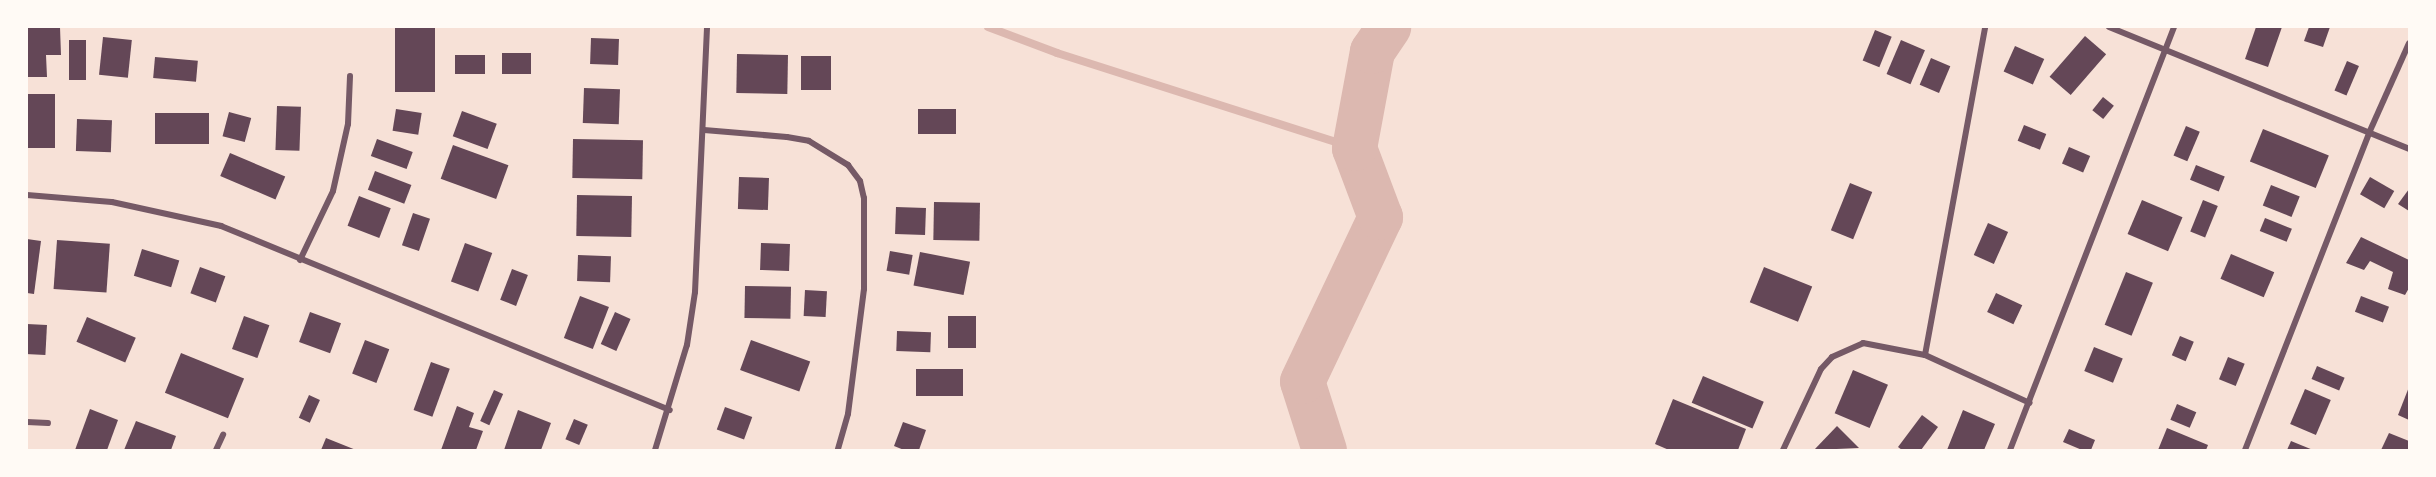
<!DOCTYPE html>
<html>
<head>
<meta charset="utf-8">
<style>
  body { margin:0 }
  #map { position:relative; width:2436px; height:477px; overflow:hidden; background:#f7e1d7; font-family:Karla,sans-serif }
  div>[style] { position:absolute }
  .stream>* { height:8px; margin:-4px; padding:0 4px; transform-origin:4px; border-radius:4px; background:#dcb8b0 }
  .river>* { height:45px; margin:-22.5px; padding:0 22.5px; transform-origin:22.5px; border-radius:22.5px; background:#dcb8b0 }
  .building>* { inset:0; background:#644757; transform-origin:0 0 }
  .minor>* { height:6px; margin:-3px; padding:0 3px; transform-origin:3px; border-radius:3px; background:#755966 }
  span { translate:-50% -50%; white-space:nowrap; text-align:center; line-height:1.15; -webkit-text-stroke:4.5px #fffaf5; paint-order:stroke }
  .frame { position:absolute; inset:0; border:28px solid #fffaf5; pointer-events:none }
</style>
</head>
<body>
<div id="map">
  <div class="stream">
    <div style="left:988px;top:27px;width:74px;rotate:20.6deg"></div>
    <div style="left:1057px;top:53px;width:312px;rotate:17.7deg"></div>
  </div>
  <div class="river">
    <div style="left:1324px;top:450px;width:72px;rotate:-107.7deg"></div>
    <div style="left:1302px;top:381px;width:182px;rotate:-64.6deg"></div>
    <div style="left:1380px;top:217px;width:74px;rotate:-110.6deg"></div>
    <div style="left:1354px;top:148px;width:99px;rotate:-79.5deg"></div>
    <div style="left:1372px;top:51px;width:29px;rotate:-56deg"></div>
  </div>
  <div class="building">
    <div style="clip-path:polygon(27px 27px,60px 27px,61px 55px,46px 55px,47px 77px,27px 77px)"></div>
    <div style="left:395px;top:27px;width:40px;height:65px"></div>
    <div style="clip-path:polygon(2256px 27px,2282px 27px,2268px 67px,2245px 59px)"></div>
    <div style="clip-path:polygon(2309px 27px,2330px 27px,2323px 47px,2304px 41px)"></div>
    <div style="left:1875px;top:30px;width:18px;height:33px;rotate:22deg"></div>
    <div style="left:2085px;top:36px;width:28px;height:54px;rotate:41deg"></div>
    <div style="left:103px;top:37px;width:29px;height:38px;rotate:6deg"></div>
    <div style="left:591px;top:38px;width:28px;height:26px;rotate:2deg"></div>
    <div style="left:69px;top:40px;width:17px;height:40px"></div>
    <div style="left:1901px;top:40px;width:26px;height:37px;rotate:23deg"></div>
    <div style="left:2015px;top:46px;width:32px;height:28px;rotate:24deg"></div>
    <div style="left:502px;top:53px;width:29px;height:21px"></div>
    <div style="left:737px;top:54px;width:51px;height:39px;rotate:1deg"></div>
    <div style="left:455px;top:55px;width:30px;height:19px"></div>
    <div style="left:801px;top:56px;width:30px;height:34px"></div>
    <div style="left:155px;top:57px;width:43px;height:21px;rotate:5deg"></div>
    <div style="left:1931px;top:58px;width:21px;height:29px;rotate:23deg"></div>
    <div style="left:2347px;top:61px;width:13px;height:32px;rotate:23deg"></div>
    <div style="left:584px;top:88px;width:36px;height:35px;rotate:2deg"></div>
    <div style="left:27px;top:94px;width:28px;height:54px"></div>
    <div style="left:2103px;top:97px;width:14px;height:17px;rotate:39deg"></div>
    <div style="left:277px;top:106px;width:24px;height:44px;rotate:2deg"></div>
    <div style="left:396px;top:109px;width:26px;height:22px;rotate:9deg"></div>
    <div style="left:918px;top:109px;width:38px;height:25px"></div>
    <div style="left:462px;top:111px;width:37px;height:27px;rotate:20deg"></div>
    <div style="left:229px;top:112px;width:23px;height:25px;rotate:15deg"></div>
    <div style="left:155px;top:113px;width:54px;height:31px"></div>
    <div style="left:77px;top:119px;width:35px;height:32px;rotate:2deg"></div>
    <div style="left:2024px;top:125px;width:24px;height:17px;rotate:22deg"></div>
    <div style="left:2186px;top:126px;width:15px;height:32px;rotate:23deg"></div>
    <div style="left:2263px;top:129px;width:71px;height:35px;rotate:22deg"></div>
    <div style="left:377px;top:139px;width:38px;height:18px;rotate:20deg"></div>
    <div style="left:573px;top:139px;width:70px;height:39px;rotate:1deg"></div>
    <div style="left:453px;top:145px;width:59px;height:36px;rotate:20deg"></div>
    <div style="left:2069px;top:147px;width:23px;height:18px;rotate:23deg"></div>
    <div style="left:230px;top:153px;width:60px;height:25px;rotate:23deg"></div>
    <div style="left:2196px;top:165px;width:31px;height:16px;rotate:22deg"></div>
    <div style="left:375px;top:171px;width:39px;height:20px;rotate:21deg"></div>
    <div style="left:739px;top:177px;width:30px;height:32px;rotate:2deg"></div>
    <div style="left:2370px;top:177px;width:28px;height:20px;rotate:30deg"></div>
    <div style="left:1850px;top:183px;width:24px;height:51px;rotate:22deg"></div>
    <div style="left:2271px;top:185px;width:31px;height:22px;rotate:22deg"></div>
    <div style="clip-path:polygon(2409px 189px,2409px 211px,2398px 204px)"></div>
    <div style="left:577px;top:195px;width:55px;height:41px;rotate:1deg"></div>
    <div style="left:359px;top:196px;width:34px;height:32px;rotate:21deg"></div>
    <div style="left:2142px;top:200px;width:44px;height:37px;rotate:23deg"></div>
    <div style="left:2203px;top:200px;width:16px;height:34px;rotate:22deg"></div>
    <div style="left:934px;top:202px;width:46px;height:38px;rotate:1deg"></div>
    <div style="left:896px;top:207px;width:30px;height:27px;rotate:2deg"></div>
    <div style="left:413px;top:213px;width:18px;height:34px;rotate:19deg"></div>
    <div style="left:2265px;top:218px;width:29px;height:14px;rotate:22deg"></div>
    <div style="left:1988px;top:223px;width:22px;height:35px;rotate:24deg"></div>
    <div style="clip-path:polygon(2361px 237px,2409px 260px,2409px 288px,2405px 295px,2388px 289px,2393px 272px,2370px 261px,2364px 270px,2346px 263px)"></div>
    <div style="clip-path:polygon(27px 239px,41px 241px,34px 294px,27px 293px)"></div>
    <div style="left:57px;top:240px;width:53px;height:49px;rotate:4deg"></div>
    <div style="left:465px;top:243px;width:29px;height:41px;rotate:20deg"></div>
    <div style="left:761px;top:243px;width:29px;height:27px;rotate:2deg"></div>
    <div style="left:142px;top:249px;width:39px;height:28px;rotate:17deg"></div>
    <div style="left:890px;top:251px;width:23px;height:20px;rotate:10deg"></div>
    <div style="left:920px;top:252px;width:51px;height:34px;rotate:11deg"></div>
    <div style="left:2231px;top:254px;width:47px;height:27px;rotate:23deg"></div>
    <div style="left:578px;top:255px;width:33px;height:26px;rotate:2deg"></div>
    <div style="left:200px;top:267px;width:27px;height:28px;rotate:20deg"></div>
    <div style="left:1764px;top:267px;width:52px;height:38px;rotate:22deg"></div>
    <div style="left:512px;top:269px;width:17px;height:33px;rotate:21deg"></div>
    <div style="left:2126px;top:272px;width:29px;height:57px;rotate:22deg"></div>
    <div style="left:745px;top:286px;width:46px;height:32px;rotate:1deg"></div>
    <div style="left:805px;top:290px;width:22px;height:26px;rotate:3deg"></div>
    <div style="left:1996px;top:293px;width:29px;height:21px;rotate:25deg"></div>
    <div style="left:580px;top:296px;width:31px;height:45px;rotate:21deg"></div>
    <div style="left:2361px;top:296px;width:30px;height:17px;rotate:21deg"></div>
    <div style="left:310px;top:312px;width:33px;height:32px;rotate:20deg"></div>
    <div style="left:615px;top:312px;width:17px;height:35px;rotate:24deg"></div>
    <div style="left:244px;top:316px;width:27px;height:35px;rotate:20deg"></div>
    <div style="left:948px;top:316px;width:28px;height:32px"></div>
    <div style="left:87px;top:317px;width:53px;height:27px;rotate:23deg"></div>
    <div style="left:27px;top:324px;width:20px;height:30px;rotate:3deg"></div>
    <div style="left:897px;top:331px;width:34px;height:20px;rotate:2deg"></div>
    <div style="left:2180px;top:336px;width:15px;height:21px;rotate:23deg"></div>
    <div style="left:365px;top:340px;width:26px;height:36px;rotate:21deg"></div>
    <div style="left:751px;top:340px;width:63px;height:32px;rotate:20deg"></div>
    <div style="left:2094px;top:347px;width:31px;height:26px;rotate:22deg"></div>
    <div style="left:181px;top:353px;width:68px;height:43px;rotate:22deg"></div>
    <div style="left:2228px;top:357px;width:18px;height:24px;rotate:22deg"></div>
    <div style="left:431px;top:362px;width:20px;height:51px;rotate:20deg"></div>
    <div style="left:2317px;top:366px;width:30px;height:14px;rotate:23deg"></div>
    <div style="left:916px;top:369px;width:47px;height:27px"></div>
    <div style="left:1853px;top:370px;width:38px;height:47px;rotate:23deg"></div>
    <div style="left:1703px;top:376px;width:66px;height:29px;rotate:23deg"></div>
    <div style="clip-path:polygon(2409px 387px,2409px 420px,2398px 415px)"></div>
    <div style="left:2305px;top:389px;width:28px;height:38px;rotate:23deg"></div>
    <div style="left:494px;top:390px;width:10px;height:34px;rotate:24deg"></div>
    <div style="left:309px;top:395px;width:12px;height:25px;rotate:24deg"></div>
    <div style="clip-path:polygon(1673px 399px,1746px 429px,1738px 450px,1669px 450px,1655px 444px)"></div>
    <div style="left:2177px;top:404px;width:21px;height:17px;rotate:23deg"></div>
    <div style="clip-path:polygon(457px 406px,474px 413px,469px 427px,483px 431px,476px 450px,441px 450px)"></div>
    <div style="left:725px;top:407px;width:29px;height:24px;rotate:20deg"></div>
    <div style="clip-path:polygon(90px 409px,118px 420px,107px 450px,75px 450px)"></div>
    <div style="clip-path:polygon(518px 410px,551px 423px,541px 450px,504px 450px)"></div>
    <div style="clip-path:polygon(1963px 410px,1995px 424px,1984px 450px,1947px 450px)"></div>
    <div style="clip-path:polygon(1922px 415px,1938px 427px,1921px 450px,1902px 450px,1898px 447px)"></div>
    <div style="left:574px;top:419px;width:15px;height:22px;rotate:23deg"></div>
    <div style="clip-path:polygon(136px 421px,176px 436px,171px 450px,124px 450px)"></div>
    <div style="clip-path:polygon(903px 422px,926px 430px,919px 450px,904px 450px,894px 446px)"></div>
    <div style="clip-path:polygon(1837px 426px,1859px 448px,1814px 450px)"></div>
    <div style="clip-path:polygon(2167px 428px,2208px 445px,2206px 450px,2158px 450px)"></div>
    <div style="clip-path:polygon(2069px 429px,2095px 440px,2091px 450px,2082px 450px,2063px 442px)"></div>
    <div style="clip-path:polygon(2389px 433px,2409px 441px,2409px 450px,2381px 450px)"></div>
    <div style="clip-path:polygon(326px 438px,356px 450px,321px 450px)"></div>
    <div style="clip-path:polygon(2291px 441px,2313px 450px,2287px 450px)"></div>
  </div>
  <div class="minor">
    <div style="left:2109px;top:27px;width:324px;rotate:22.1deg"></div>
    <div style="left:704px;top:130px;width:83px;rotate:4.8deg"></div>
    <div style="left:787px;top:137px;width:22px;rotate:10deg"></div>
    <div style="left:809px;top:141px;width:46px;rotate:31.6deg"></div>
    <div style="left:848px;top:165px;width:20px;rotate:53deg"></div>
    <div style="left:860px;top:181px;width:17px;rotate:77deg"></div>
    <div style="left:864px;top:198px;width:91px;rotate:90deg"></div>
    <div style="left:864px;top:289px;width:126px;rotate:97.3deg"></div>
    <div style="left:848px;top:414px;width:37px;rotate:106deg"></div>
    <div style="left:27px;top:195px;width:85px;rotate:4.7deg"></div>
    <div style="left:112px;top:202px;width:112px;rotate:12.4deg"></div>
    <div style="left:221px;top:226px;width:485px;rotate:22.3deg"></div>
    <div style="left:300px;top:260px;width:76px;rotate:-64.4deg"></div>
    <div style="left:333px;top:191px;width:69px;rotate:-77.4deg"></div>
    <div style="left:348px;top:124px;width:48px;rotate:-87.6deg"></div>
    <div style="left:1925px;top:355px;width:333px;rotate:-79.6deg"></div>
    <div style="left:27px;top:422px;width:21px;rotate:3deg"></div>
    <div style="left:216px;top:450px;width:17px;rotate:-65deg"></div>
    <div style="left:655px;top:450px;width:110px;rotate:-73.1deg"></div>
    <div style="left:687px;top:345px;width:54px;rotate:-81.4deg"></div>
    <div style="left:695px;top:292px;width:265px;rotate:-87.4deg"></div>
    <div style="left:1783px;top:450px;width:89px;rotate:-64.9deg"></div>
    <div style="left:1821px;top:369px;width:16px;rotate:-47deg"></div>
    <div style="left:1832px;top:357px;width:34px;rotate:-24deg"></div>
    <div style="left:1863px;top:343px;width:63px;rotate:11deg"></div>
    <div style="left:1925px;top:355px;width:115px;rotate:24.6deg"></div>
    <div style="left:2010px;top:450px;width:454px;rotate:-68.8deg"></div>
    <div style="left:2245px;top:450px;width:340px;rotate:-68.6deg"></div>
    <div style="left:2369px;top:133px;width:98px;rotate:-66deg"></div>
  </div>
  <div class="frame"></div>
</div>
</body>
</html>
